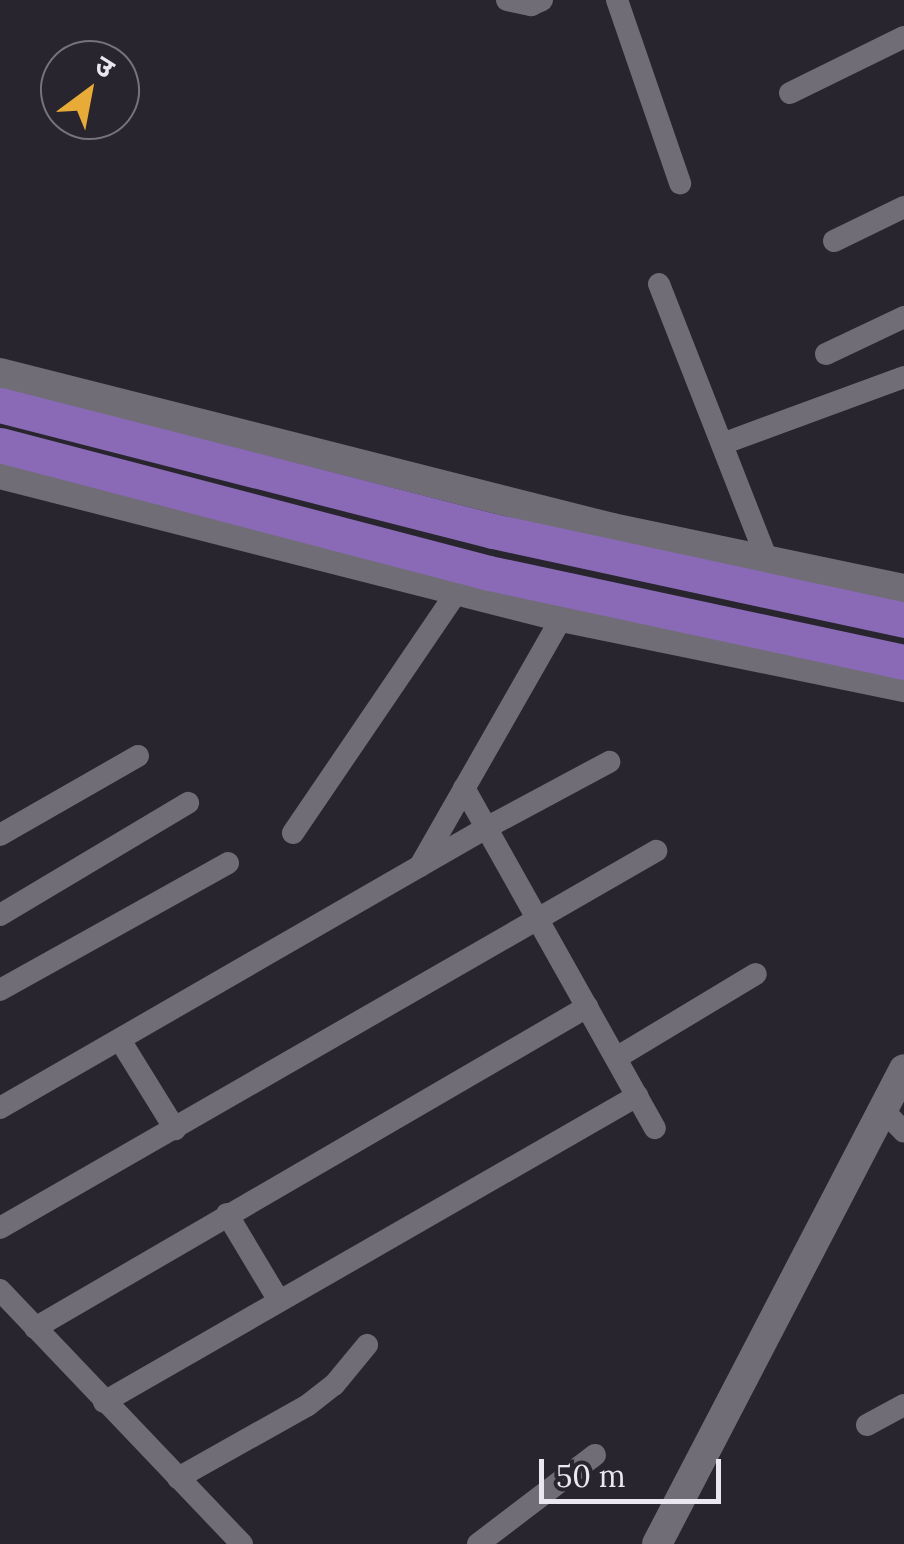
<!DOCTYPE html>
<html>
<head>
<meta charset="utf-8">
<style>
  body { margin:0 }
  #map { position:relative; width:904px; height:1544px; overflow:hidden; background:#28252e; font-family:Lora,"Noto Sans Devanagari",serif }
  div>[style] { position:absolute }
  .street>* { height:22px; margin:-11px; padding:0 11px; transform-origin:11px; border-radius:11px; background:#706d77 }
  .secondary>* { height:30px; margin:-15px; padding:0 15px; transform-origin:15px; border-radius:15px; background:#706d77 }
  .primary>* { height:35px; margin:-17.5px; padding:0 17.5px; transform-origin:17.5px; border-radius:17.5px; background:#8a6ab7 }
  span { translate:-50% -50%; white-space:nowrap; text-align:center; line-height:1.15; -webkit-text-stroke:8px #28252e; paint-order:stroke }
  .north { position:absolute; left:40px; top:40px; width:100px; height:100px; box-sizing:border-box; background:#28252e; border:2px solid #76737b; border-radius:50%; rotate:32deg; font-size:28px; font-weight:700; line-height:40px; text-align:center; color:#eae8ee }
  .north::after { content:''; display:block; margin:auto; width:35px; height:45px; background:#e9ab37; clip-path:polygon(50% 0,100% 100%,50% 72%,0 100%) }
  .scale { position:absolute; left:539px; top:1459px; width:182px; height:45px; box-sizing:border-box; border:5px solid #eae8ee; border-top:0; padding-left:12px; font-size:30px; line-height:35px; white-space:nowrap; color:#eae8ee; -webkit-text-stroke:8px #28252e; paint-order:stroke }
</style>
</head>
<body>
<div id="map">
  <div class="street">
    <div style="left:507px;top:0;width:25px;rotate:12deg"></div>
    <div style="left:531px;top:5px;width:12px;rotate:-24deg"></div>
    <div style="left:617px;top:0;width:194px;rotate:71deg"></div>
    <div style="left:790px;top:93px;width:127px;rotate:-26.2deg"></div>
    <div style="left:834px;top:241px;width:78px;rotate:-25.9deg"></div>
    <div style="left:659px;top:284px;width:296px;rotate:68.6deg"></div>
    <div style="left:826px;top:354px;width:86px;rotate:-25.4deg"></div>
    <div style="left:722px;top:444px;width:194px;rotate:-20.2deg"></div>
    <div style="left:464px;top:788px;width:390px;rotate:60.7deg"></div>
    <div style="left:293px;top:833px;width:292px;rotate:-55.8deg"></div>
    <div style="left:0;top:835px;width:159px;rotate:-29.8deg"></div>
    <div style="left:420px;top:866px;width:287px;rotate:-60.3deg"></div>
    <div style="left:0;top:915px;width:219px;rotate:-30.8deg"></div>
    <div style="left:0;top:990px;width:261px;rotate:-29.1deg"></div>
    <div style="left:120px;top:1040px;width:105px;rotate:58.3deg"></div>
    <div style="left:616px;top:1058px;width:163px;rotate:-31deg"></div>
    <div style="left:0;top:1108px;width:561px;rotate:-29.95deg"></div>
    <div style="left:486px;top:828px;width:140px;rotate:-28.2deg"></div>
    <div style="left:883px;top:1110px;width:30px;rotate:46deg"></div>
    <div style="left:227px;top:1214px;width:101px;rotate:59.1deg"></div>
    <div style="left:0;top:1228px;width:757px;rotate:-29.89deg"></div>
    <div style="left:0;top:1290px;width:351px;rotate:46.4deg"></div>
    <div style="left:35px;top:1328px;width:639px;rotate:-30.18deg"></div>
    <div style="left:104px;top:1402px;width:615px;rotate:-29.86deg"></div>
    <div style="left:867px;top:1425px;width:42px;rotate:-28.4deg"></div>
    <div style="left:178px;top:1478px;width:149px;rotate:-29.3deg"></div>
    <div style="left:308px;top:1405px;width:33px;rotate:-38deg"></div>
    <div style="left:334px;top:1385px;width:52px;rotate:-50.5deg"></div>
    <div style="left:478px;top:1544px;width:147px;rotate:-37.3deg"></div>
  </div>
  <div class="secondary">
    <div style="left:0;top:373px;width:631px;rotate:14.21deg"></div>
    <div style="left:612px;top:528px;width:298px;rotate:11.8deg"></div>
    <div style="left:0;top:474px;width:580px;rotate:14.28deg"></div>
    <div style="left:562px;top:617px;width:349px;rotate:11.6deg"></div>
    <div style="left:657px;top:1544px;width:535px;rotate:-62.53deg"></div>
  </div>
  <div class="primary">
    <div style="left:0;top:405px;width:509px;rotate:14.34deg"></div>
    <div style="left:493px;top:531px;width:421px;rotate:12.2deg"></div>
    <div style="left:0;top:445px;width:505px;rotate:14.67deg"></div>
    <div style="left:489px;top:573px;width:424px;rotate:12.1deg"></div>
  </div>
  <div class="north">उ</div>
  <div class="scale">50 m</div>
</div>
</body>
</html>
